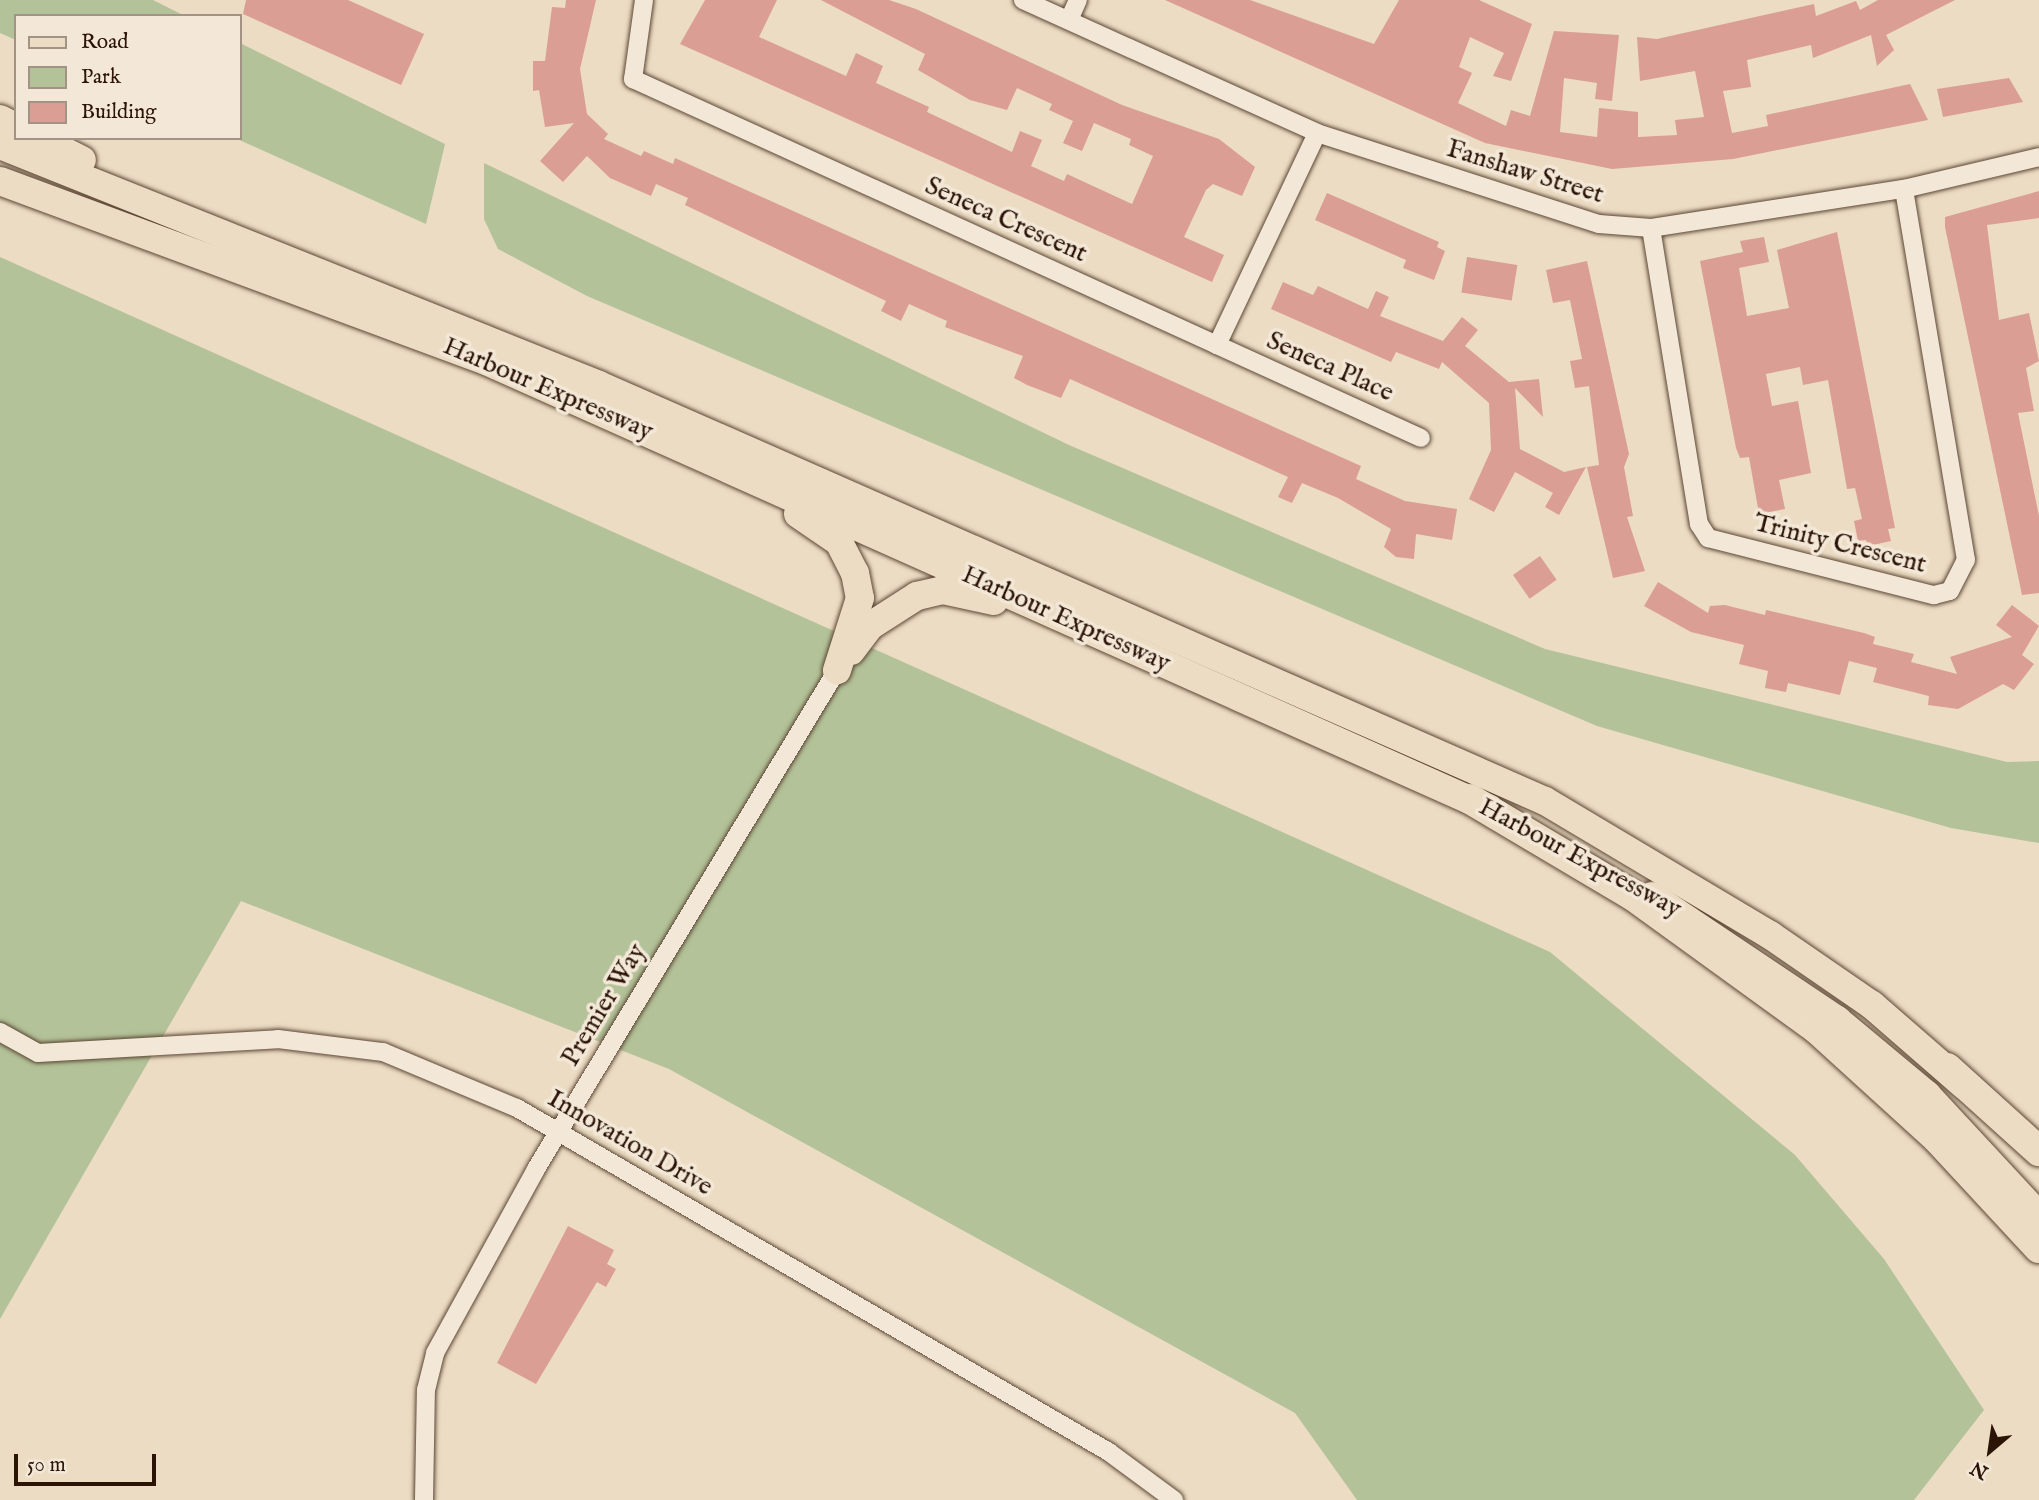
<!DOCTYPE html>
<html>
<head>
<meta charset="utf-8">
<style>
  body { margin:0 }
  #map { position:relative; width:2039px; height:1500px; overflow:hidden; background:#ecdcc3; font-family:"IM FELL English",serif }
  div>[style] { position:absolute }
  .green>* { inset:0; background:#b3c298 }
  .building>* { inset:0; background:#da9e94; transform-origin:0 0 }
  .roads { filter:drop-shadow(0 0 2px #5b4634) drop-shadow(0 0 2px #5b4634) }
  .minor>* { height:18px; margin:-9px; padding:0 9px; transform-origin:9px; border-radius:9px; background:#f3e8d8 }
  .primary>* { height:28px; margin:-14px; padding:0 14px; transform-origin:14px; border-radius:14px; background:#ecdcc3 }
  .trunk>* { height:30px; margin:-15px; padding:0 15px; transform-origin:15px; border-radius:15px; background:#ecdcc3 }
  span { translate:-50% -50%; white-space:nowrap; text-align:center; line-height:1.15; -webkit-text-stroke:7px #f3e8d8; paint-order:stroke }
  .street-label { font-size:26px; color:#2b1405 }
  .legend { position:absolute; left:14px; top:14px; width:228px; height:126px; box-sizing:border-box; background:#f3e8d8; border:2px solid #a39384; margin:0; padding:9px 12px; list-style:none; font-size:21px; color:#2b1405 }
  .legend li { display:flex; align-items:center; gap:14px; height:35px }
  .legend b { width:35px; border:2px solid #a39384 }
  .north { position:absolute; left:1955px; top:1416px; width:70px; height:70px; -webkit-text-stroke:5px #f3e8d8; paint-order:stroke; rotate:209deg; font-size:19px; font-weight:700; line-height:28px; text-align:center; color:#2b1405 }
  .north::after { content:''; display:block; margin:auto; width:24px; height:32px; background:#2b1405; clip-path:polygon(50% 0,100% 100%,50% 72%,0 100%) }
  .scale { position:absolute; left:14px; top:1454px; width:142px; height:32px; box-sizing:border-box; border:4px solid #2b1405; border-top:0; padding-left:9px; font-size:21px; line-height:24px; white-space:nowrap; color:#2b1405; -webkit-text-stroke:5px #f3e8d8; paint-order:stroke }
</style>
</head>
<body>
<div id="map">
  <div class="green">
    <div style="clip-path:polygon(0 0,153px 0,185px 16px,16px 16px,16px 40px,0 33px)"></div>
    <div style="clip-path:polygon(240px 43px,445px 144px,426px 224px,235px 138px)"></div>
    <div style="clip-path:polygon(484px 163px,1069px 445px,1545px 649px,2007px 762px,2039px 761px,2039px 843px,1951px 828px,1597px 726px,587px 296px,498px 249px,484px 219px)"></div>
    <div style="clip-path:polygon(0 257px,1550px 952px,1795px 1155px,1884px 1259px,1984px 1410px,1914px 1500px,1357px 1500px,1295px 1413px,669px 1069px,241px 901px,0 1319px)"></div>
  </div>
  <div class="building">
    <div style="clip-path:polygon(246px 0,348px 0,424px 34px,401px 85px,243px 14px)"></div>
    <div style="clip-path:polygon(566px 0,596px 0,580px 69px,587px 114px,608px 134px,604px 139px,641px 156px,644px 151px,673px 164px,675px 158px,1361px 466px,1356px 479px,1405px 501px,1457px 509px,1452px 540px,1416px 534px,1414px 559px,1396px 557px,1384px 547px,1391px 529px,1338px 498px,1302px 483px,1292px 503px,1278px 497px,1288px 477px,1070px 379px,1061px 398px,1027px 385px,1014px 378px,1023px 356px,945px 327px,947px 321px,909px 304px,901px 321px,881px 311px,886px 301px,685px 205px,688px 198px,656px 184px,651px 196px,610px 178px,587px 156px,563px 182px,540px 161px,574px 123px,545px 127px,539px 90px,533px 91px,533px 61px,545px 61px,552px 7px,565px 8px)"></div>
    <div style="clip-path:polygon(705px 0,777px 0,759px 37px,846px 76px,856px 53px,883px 66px,876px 83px,929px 107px,927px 112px,1012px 152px,1020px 131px,1042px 140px,1031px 166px,1064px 181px,1067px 174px,1132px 204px,1153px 156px,1129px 145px,1131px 139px,1094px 123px,1082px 151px,1063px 143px,1073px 121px,1049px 110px,1052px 104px,1017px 88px,1007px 110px,970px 100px,918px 70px,925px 54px,821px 0,889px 0,916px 9px,1122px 105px,1219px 139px,1255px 167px,1242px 196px,1213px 184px,1206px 190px,1184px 237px,1224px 255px,1212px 282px,680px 44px)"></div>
    <div style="clip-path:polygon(1165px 0,1250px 0,1374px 44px,1399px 0,1479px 0,1532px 24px,1511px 81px,1493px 76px,1504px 53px,1470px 37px,1459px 67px,1472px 73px,1458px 103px,1506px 126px,1511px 110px,1530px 116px,1554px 31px,1619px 35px,1612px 101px,1595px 99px,1597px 83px,1564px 78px,1560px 132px,1597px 137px,1599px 108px,1638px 112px,1638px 137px,1677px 135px,1675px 120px,1704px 117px,1695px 71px,1640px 81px,1637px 37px,1657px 39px,1814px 4px,1816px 16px,1856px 1px,1860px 10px,1878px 0,1955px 0,1886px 35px,1894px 50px,1877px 66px,1871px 35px,1813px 58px,1811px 45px,1747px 60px,1751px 87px,1723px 91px,1732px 133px,1768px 126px,1766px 115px,1910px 84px,1928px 120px,1733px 159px,1612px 169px,1485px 143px)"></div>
    <div style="clip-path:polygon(2009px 78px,2023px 102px,1943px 117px,1937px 89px)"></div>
    <div style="clip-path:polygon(2039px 191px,2039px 218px,1987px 225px,1999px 320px,2029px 313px,2039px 361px,2026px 368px,2034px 411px,2018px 413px,2039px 516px,2039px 593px,2022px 595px,1945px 227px,1945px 217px)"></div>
    <div style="clip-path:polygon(1327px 193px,1439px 242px,1437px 247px,1445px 251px,1434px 280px,1403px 268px,1406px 260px,1315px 220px)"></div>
    <div style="clip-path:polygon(1837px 232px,1895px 528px,1888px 529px,1891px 541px,1868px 546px,1866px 540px,1858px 541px,1854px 521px,1862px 519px,1855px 488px,1847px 489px,1828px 380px,1803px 385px,1800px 367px,1766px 374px,1772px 406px,1798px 401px,1811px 473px,1779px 480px,1785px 509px,1759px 514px,1749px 457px,1740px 458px,1736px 448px,1700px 261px,1743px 252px,1740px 241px,1764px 237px,1769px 262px,1739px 268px,1747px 316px,1789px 308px,1777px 250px)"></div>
    <div style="left:1467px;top:257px;width:51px;height:36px;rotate:9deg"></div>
    <div style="clip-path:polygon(1587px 261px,1629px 454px,1624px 467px,1633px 516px,1627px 517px,1645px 571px,1613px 578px,1587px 467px,1599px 465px,1589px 386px,1575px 388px,1570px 361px,1582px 359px,1570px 300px,1553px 303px,1546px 270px)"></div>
    <div style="clip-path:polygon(1283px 282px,1313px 295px,1318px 286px,1368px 309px,1376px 291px,1389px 297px,1380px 316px,1443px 341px,1462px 317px,1478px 330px,1465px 346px,1509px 382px,1539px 379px,1543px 417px,1515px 388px,1520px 449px,1564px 472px,1586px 467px,1559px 515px,1545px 507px,1553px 493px,1515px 472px,1494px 512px,1469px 499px,1491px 450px,1489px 403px,1442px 362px,1439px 369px,1396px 352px,1391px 362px,1271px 309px)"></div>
    <div style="left:1540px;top:556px;width:29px;height:33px;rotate:55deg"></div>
    <div style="clip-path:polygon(1658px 582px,1708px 613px,1710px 606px,1725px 605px,1765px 615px,1766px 610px,1864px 633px,1875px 637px,1873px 644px,1914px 654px,1911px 662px,1957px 674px,1950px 657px,2012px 637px,1996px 625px,2012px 605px,2039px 626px,2022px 655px,2034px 664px,2014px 690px,2003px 684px,1958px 709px,1928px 705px,1929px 696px,1873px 682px,1877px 668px,1849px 661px,1840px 695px,1788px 683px,1786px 692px,1765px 688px,1768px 671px,1739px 664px,1744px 645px,1691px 632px,1644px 606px)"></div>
    <div style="clip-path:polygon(568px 1226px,614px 1250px,607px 1264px,616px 1269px,606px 1287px,597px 1282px,536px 1384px,497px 1363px)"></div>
  </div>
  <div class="roads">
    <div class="minor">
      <div style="left:644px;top:0;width:80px;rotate:97.9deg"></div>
      <div style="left:633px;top:79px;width:642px;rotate:24.49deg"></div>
      <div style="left:1217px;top:345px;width:234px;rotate:-64.7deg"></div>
      <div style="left:1023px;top:0;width:323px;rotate:24.3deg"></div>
      <div style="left:1317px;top:133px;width:296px;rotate:17.9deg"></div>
      <div style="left:1599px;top:224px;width:52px;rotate:4.4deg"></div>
      <div style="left:1651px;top:228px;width:256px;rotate:-8.8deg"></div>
      <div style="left:1904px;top:189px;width:139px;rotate:-13.3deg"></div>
      <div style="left:1069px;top:20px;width:22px;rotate:-66deg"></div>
      <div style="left:1651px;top:228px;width:300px;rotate:80.8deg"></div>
      <div style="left:1699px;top:524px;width:17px;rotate:57deg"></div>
      <div style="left:1708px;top:538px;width:233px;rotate:14.2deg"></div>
      <div style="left:1934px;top:595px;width:16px;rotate:-14deg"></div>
      <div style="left:1950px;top:591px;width:35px;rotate:-63deg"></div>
      <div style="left:1966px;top:560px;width:376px;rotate:-99.5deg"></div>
      <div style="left:1217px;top:345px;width:224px;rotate:24.5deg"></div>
      <div style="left:0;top:1032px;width:43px;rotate:28.9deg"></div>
      <div style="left:38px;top:1053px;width:240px;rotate:-3.3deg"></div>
      <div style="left:278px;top:1039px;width:106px;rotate:7.1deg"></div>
      <div style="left:383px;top:1052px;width:145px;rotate:22.7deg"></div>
      <div style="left:517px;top:1108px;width:685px;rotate:30.16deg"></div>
      <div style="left:1109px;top:1452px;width:81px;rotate:36.4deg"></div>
      <div style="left:424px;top:1500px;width:110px;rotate:-89deg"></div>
      <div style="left:426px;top:1390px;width:38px;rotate:-76deg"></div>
      <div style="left:435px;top:1353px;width:210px;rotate:-61.2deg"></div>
      <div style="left:536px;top:1169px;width:583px;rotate:-58.9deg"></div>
    </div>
    <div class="primary">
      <div style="left:0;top:119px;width:18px;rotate:27deg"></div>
      <div style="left:38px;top:138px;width:49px;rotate:26.6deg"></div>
      <div style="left:0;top:145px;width:645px;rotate:21.83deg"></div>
      <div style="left:599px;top:385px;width:1033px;rotate:23.74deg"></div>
      <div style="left:1545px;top:801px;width:262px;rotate:30.8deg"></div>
      <div style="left:1770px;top:935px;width:124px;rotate:34.5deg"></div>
      <div style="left:1872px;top:1005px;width:121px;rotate:41deg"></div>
      <div style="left:0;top:181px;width:518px;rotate:20.32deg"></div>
      <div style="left:486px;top:361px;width:1099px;rotate:24.05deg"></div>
      <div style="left:798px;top:514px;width:50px;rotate:34.3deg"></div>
      <div style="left:839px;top:542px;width:35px;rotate:63deg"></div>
      <div style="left:855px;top:573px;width:25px;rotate:79deg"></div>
      <div style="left:860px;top:598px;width:76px;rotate:107.7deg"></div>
      <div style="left:851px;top:651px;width:31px;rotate:-53deg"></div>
      <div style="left:870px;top:626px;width:56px;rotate:-32.6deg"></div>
      <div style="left:917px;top:596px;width:27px;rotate:-13deg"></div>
      <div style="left:943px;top:590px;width:52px;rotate:12.2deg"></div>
      <div style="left:1652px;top:896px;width:223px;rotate:33.8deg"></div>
      <div style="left:1837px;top:1020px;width:117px;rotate:39.8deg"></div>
      <div style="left:1927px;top:1095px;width:165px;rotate:47.2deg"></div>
    </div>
    <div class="trunk">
      <div style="left:1470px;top:799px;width:188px;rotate:30.7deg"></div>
      <div style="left:1632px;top:895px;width:227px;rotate:35.9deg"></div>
      <div style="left:1816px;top:1028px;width:164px;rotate:42.3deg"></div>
      <div style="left:1937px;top:1138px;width:150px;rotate:47.2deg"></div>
      <div style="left:1947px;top:1068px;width:124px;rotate:42.1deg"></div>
    </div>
  </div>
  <div class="street-label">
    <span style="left:1525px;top:172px;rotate:17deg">Fanshaw Street</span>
    <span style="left:1006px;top:220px;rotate:24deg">Seneca Crescent</span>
    <span style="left:1330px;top:367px;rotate:24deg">Seneca Place</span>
    <span style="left:548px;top:389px;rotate:23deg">Harbour Expressway</span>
    <span style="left:1840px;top:544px;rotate:14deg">Trinity Crescent</span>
    <span style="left:1066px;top:619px;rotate:24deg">Harbour Expressway</span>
    <span style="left:1580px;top:858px;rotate:28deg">Harbour Expressway</span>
    <span style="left:604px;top:1005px;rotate:-59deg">Premier Way</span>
    <span style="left:630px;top:1143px;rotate:30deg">Innovation Drive</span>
  </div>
  <ul class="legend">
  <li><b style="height:9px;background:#ecdcc3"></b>Road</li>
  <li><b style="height:19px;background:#b3c298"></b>Park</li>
  <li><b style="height:19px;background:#da9e94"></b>Building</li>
  </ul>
  <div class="north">N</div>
  <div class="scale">50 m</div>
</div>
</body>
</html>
